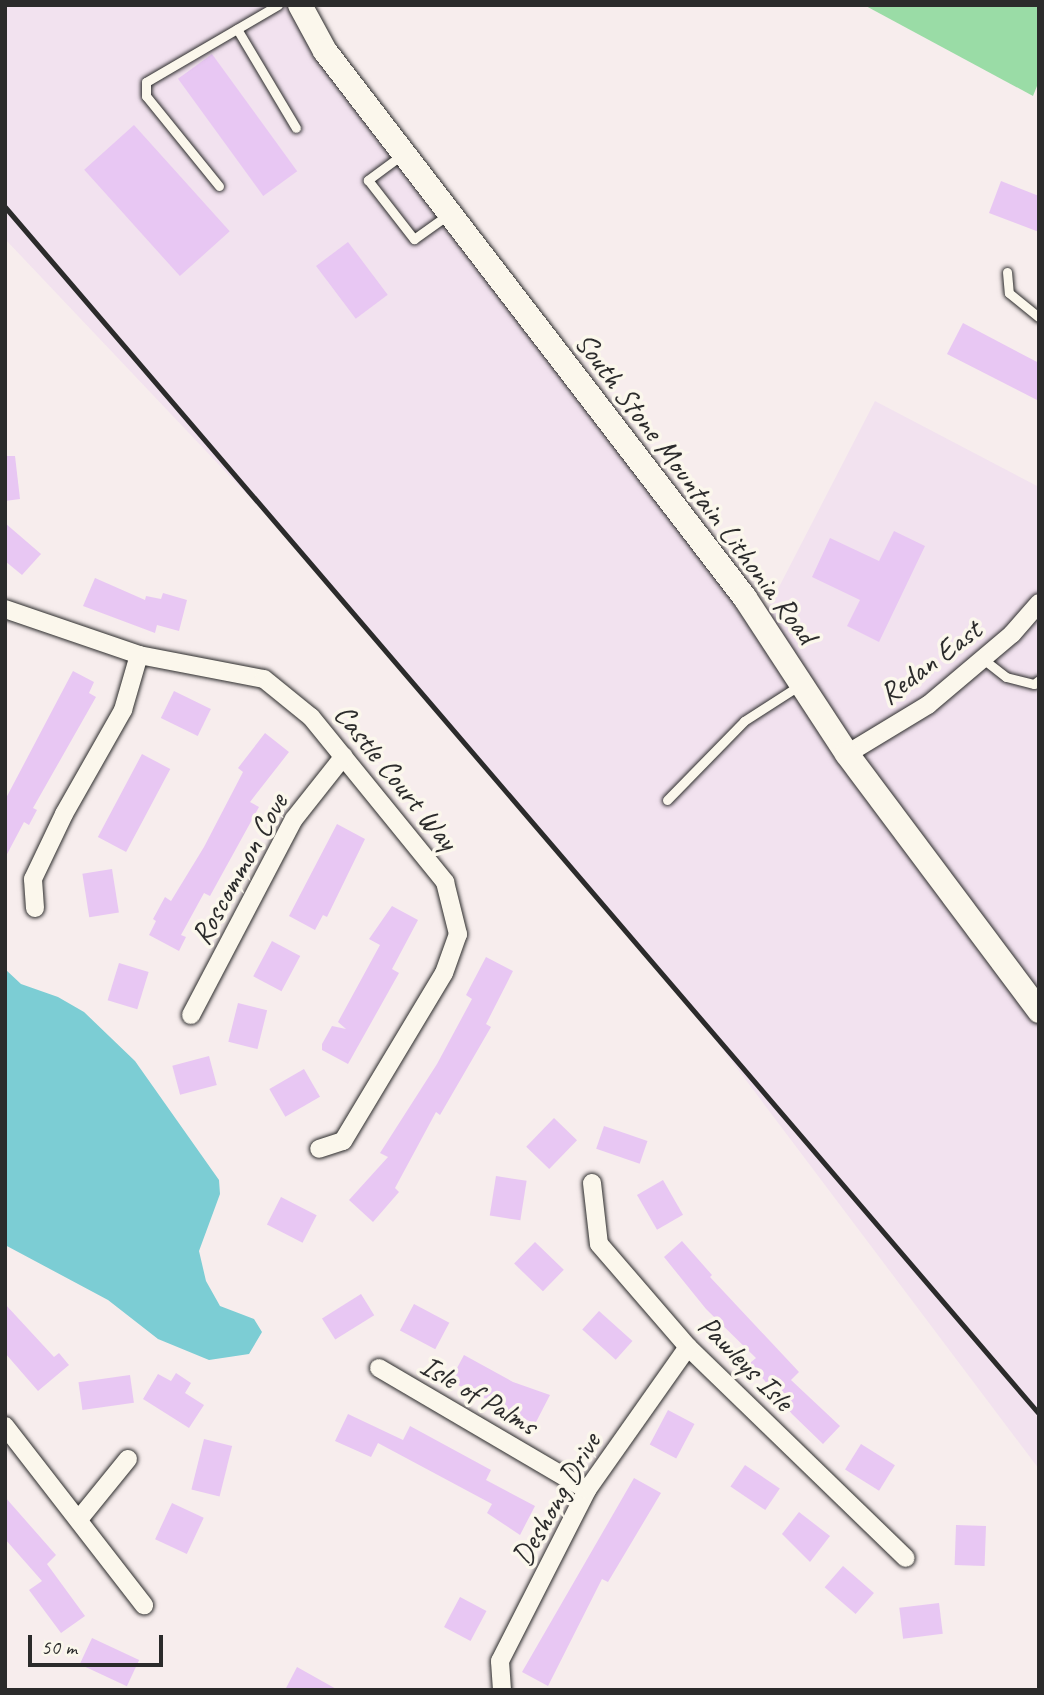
<!DOCTYPE html>
<html>
<head>
<meta charset="utf-8">
<style>
  body { margin:0 }
  #map { position:relative; width:1044px; height:1695px; overflow:hidden; background:#f7eded; font-family:Caveat,sans-serif }
  div>[style] { position:absolute }
  .built>* { inset:0; background:#f2e2ef }
  .green>* { inset:0; background:#9adca6 }
  .water>* { inset:0; background:#7ccdd4 }
  .building>* { inset:0; background:#e8c7f3; transform-origin:0 0 }
  .roads { filter:drop-shadow(0 0 2px #2b2b2b) drop-shadow(0 0 2px #2b2b2b) }
  .service>* { height:9px; margin:-4.5px; padding:0 4.5px; transform-origin:4.5px; border-radius:4.5px; background:#fbf7ec }
  .minor>* { height:18px; margin:-9px; padding:0 9px; transform-origin:9px; border-radius:9px; background:#fbf7ec }
  .secondary>* { height:24px; margin:-12px; padding:0 12px; transform-origin:12px; border-radius:12px; background:#fbf7ec }
  .rail>* { height:5px; margin:-2.5px; padding:0 2.5px; transform-origin:2.5px; border-radius:2.5px; background:#2b2b2b }
  span { translate:-50% -50%; white-space:nowrap; text-align:center; line-height:1.15; -webkit-text-stroke:7px #fbf7ec; paint-order:stroke }
  .street-label { font-size:30px; color:#2b2b2b }
  .frame { position:absolute; inset:0; border:7px solid #2b2b2b; pointer-events:none }
  .scale { position:absolute; left:28px; top:1635px; width:135px; height:32px; box-sizing:border-box; border:4px solid #2b2b2b; border-top:0; padding-left:9px; font-size:21px; line-height:24px; white-space:nowrap; color:#2b2b2b; -webkit-text-stroke:5px #fbf7ec; paint-order:stroke }
</style>
</head>
<body>
<div id="map">
  <div class="built">
    <div style="clip-path:polygon(5px 5px,306px 5px,763px 618px,875px 401px,1039px 487px,1039px 1469px,718px 1043px,295px 545px,5px 239px)"></div>
  </div>
  <div class="green">
    <div style="clip-path:polygon(864px 5px,1039px 5px,1039px 81px,1033px 96px)"></div>
  </div>
  <div class="water">
    <div style="clip-path:polygon(5px 969px,21px 984px,58px 997px,84px 1012px,135px 1061px,219px 1180px,220px 1194px,199px 1251px,206px 1281px,220px 1306px,254px 1319px,262px 1332px,249px 1354px,209px 1360px,158px 1339px,108px 1300px,5px 1245px)"></div>
  </div>
  <div class="building">
    <div style="left:212px;top:54px;width:145px;height:42px;rotate:54deg"></div>
    <div style="left:134px;top:125px;width:143px;height:67px;rotate:48deg"></div>
    <div style="clip-path:polygon(1001px 181px,1039px 196px,1039px 232px,989px 213px)"></div>
    <div style="left:348px;top:242px;width:66px;height:40px;rotate:53deg"></div>
    <div style="clip-path:polygon(963px 323px,1039px 363px,1039px 401px,947px 354px)"></div>
    <div style="clip-path:polygon(5px 456px,15px 456px,20px 499px,5px 501px)"></div>
    <div style="clip-path:polygon(5px 523px,41px 554px,22px 575px,5px 561px)"></div>
    <div style="clip-path:polygon(894px 531px,925px 546px,879px 642px,847px 626px,860px 600px,812px 577px,830px 538px,879px 561px)"></div>
    <div style="clip-path:polygon(95px 578px,145px 600px,146px 596px,161px 599px,163px 593px,187px 600px,179px 631px,157px 625px,155px 633px,83px 606px)"></div>
    <div style="clip-path:polygon(73px 671px,94px 682px,89px 693px,96px 697px,33px 808px,37px 810px,29px 825px,24px 822px,5px 858px,5px 800px)"></div>
    <div style="left:174px;top:691px;width:41px;height:30px;rotate:26deg"></div>
    <div style="clip-path:polygon(265px 733px,289px 752px,250px 802px,259px 807px,210px 896px,204px 893px,181px 935px,186px 937px,179px 951px,149px 935px,156px 921px,153px 919px,165px 897px,171px 901px,204px 847px,243px 772px,238px 768px)"></div>
    <div style="left:142px;top:754px;width:32px;height:94px;rotate:28deg"></div>
    <div style="clip-path:polygon(337px 824px,365px 839px,327px 917px,323px 915px,315px 930px,289px 916px)"></div>
    <div style="left:112px;top:869px;width:44px;height:30px;rotate:81deg"></div>
    <div style="clip-path:polygon(392px 906px,418px 920px,392px 969px,399px 973px,348px 1064px,322px 1050px,322px 1044px,332px 1026px,346px 1029px,338px 1022px,380px 945px,369px 939px)"></div>
    <div style="left:272px;top:941px;width:32px;height:40px;rotate:28deg"></div>
    <div style="clip-path:polygon(486px 957px,513px 971px,486px 1024px,491px 1027px,440px 1115px,436px 1112px,395px 1188px,399px 1192px,373px 1222px,349px 1200px,388px 1157px,380px 1153px,437px 1064px,472px 999px,466px 995px)"></div>
    <div style="left:119px;top:963px;width:31px;height:39px;rotate:17deg"></div>
    <div style="left:238px;top:1003px;width:30px;height:40px;rotate:14deg"></div>
    <div style="left:209px;top:1056px;width:30px;height:38px;rotate:75deg"></div>
    <div style="left:304px;top:1069px;width:32px;height:40px;rotate:60deg"></div>
    <div style="left:554px;top:1118px;width:32px;height:40px;rotate:44deg"></div>
    <div style="left:604px;top:1126px;width:46px;height:24px;rotate:19deg"></div>
    <div style="left:496px;top:1176px;width:31px;height:40px;rotate:9deg"></div>
    <div style="left:663px;top:1180px;width:40px;height:30px;rotate:60deg"></div>
    <div style="left:281px;top:1197px;width:40px;height:31px;rotate:27deg"></div>
    <div style="clip-path:polygon(682px 1241px,712px 1275px,710px 1277px,799px 1372px,791px 1380px,840px 1426px,823px 1444px,792px 1414px,750px 1363px,756px 1358px,706px 1309px,664px 1257px)"></div>
    <div style="left:535px;top:1242px;width:40px;height:30px;rotate:44deg"></div>
    <div style="left:361px;top:1294px;width:25px;height:46px;rotate:58deg"></div>
    <div style="clip-path:polygon(5px 1304px,54px 1357px,59px 1353px,69px 1365px,38px 1391px,5px 1353px)"></div>
    <div style="left:414px;top:1304px;width:40px;height:30px;rotate:28deg"></div>
    <div style="left:599px;top:1311px;width:45px;height:25px;rotate:42deg"></div>
    <div style="clip-path:polygon(464px 1355px,513px 1382px,550px 1395px,535px 1424px,450px 1381px)"></div>
    <div style="clip-path:polygon(176px 1373px,191px 1383px,185px 1393px,204px 1405px,189px 1428px,143px 1399px,158px 1374px,171px 1381px)"></div>
    <div style="left:130px;top:1375px;width:28px;height:52px;rotate:82deg"></div>
    <div style="left:668px;top:1410px;width:30px;height:39px;rotate:28deg"></div>
    <div style="clip-path:polygon(348px 1414px,403px 1440px,410px 1426px,491px 1470px,486px 1480px,535px 1506px,520px 1535px,487px 1513px,492px 1504px,378px 1443px,371px 1457px,335px 1441px)"></div>
    <div style="left:204px;top:1439px;width:29px;height:52px;rotate:14deg"></div>
    <div style="left:861px;top:1444px;width:40px;height:30px;rotate:32deg"></div>
    <div style="left:745px;top:1465px;width:42px;height:26px;rotate:34deg"></div>
    <div style="clip-path:polygon(634px 1478px,661px 1493px,608px 1582px,602px 1579px,548px 1686px,522px 1672px)"></div>
    <div style="clip-path:polygon(5px 1497px,56px 1555px,47px 1564px,85px 1616px,61px 1633px,29px 1590px,42px 1581px,5px 1539px)"></div>
    <div style="left:172px;top:1503px;width:35px;height:40px;rotate:25deg"></div>
    <div style="clip-path:polygon(799px 1512px,830px 1536px,810px 1562px,782px 1534px)"></div>
    <div style="left:956px;top:1525px;width:30px;height:40px;rotate:2deg"></div>
    <div style="left:843px;top:1566px;width:41px;height:28px;rotate:41deg"></div>
    <div style="left:460px;top:1597px;width:30px;height:34px;rotate:28deg"></div>
    <div style="left:939px;top:1603px;width:31px;height:40px;rotate:83deg"></div>
    <div style="left:92px;top:1638px;width:52px;height:29px;rotate:25deg"></div>
    <div style="clip-path:polygon(297px 1667px,338px 1690px,285px 1690px)"></div>
  </div>
  <div class="roads">
    <div class="service">
      <div style="left:237px;top:29px;width:115px;rotate:59.2deg"></div>
      <div style="left:403px;top:154px;width:44px;rotate:143.4deg"></div>
      <div style="left:368px;top:180px;width:75px;rotate:52.1deg"></div>
      <div style="left:414px;top:239px;width:43px;rotate:-35.5deg"></div>
      <div style="left:219px;top:186px;width:116px;rotate:-129deg"></div>
      <div style="left:146px;top:96px;width:14px;rotate:-90deg"></div>
      <div style="left:146px;top:82px;width:153px;rotate:-30.3deg"></div>
      <div style="left:1007px;top:272px;width:21px;rotate:85deg"></div>
      <div style="left:1009px;top:293px;width:38px;rotate:39deg"></div>
      <div style="left:983px;top:659px;width:29px;rotate:38deg"></div>
      <div style="left:1006px;top:677px;width:29px;rotate:14deg"></div>
      <div style="left:1034px;top:684px;width:6px;rotate:-39deg"></div>
      <div style="left:667px;top:800px;width:110px;rotate:-45.7deg"></div>
      <div style="left:744px;top:721px;width:67px;rotate:-32.7deg"></div>
    </div>
    <div class="minor">
      <div style="left:5px;top:609px;width:142px;rotate:18.9deg"></div>
      <div style="left:139px;top:655px;width:127px;rotate:10.9deg"></div>
      <div style="left:264px;top:679px;width:60px;rotate:39deg"></div>
      <div style="left:311px;top:717px;width:213px;rotate:50.9deg"></div>
      <div style="left:445px;top:882px;width:54px;rotate:76deg"></div>
      <div style="left:458px;top:934px;width:41px;rotate:109.7deg"></div>
      <div style="left:444px;top:973px;width:196px;rotate:121deg"></div>
      <div style="left:343px;top:1141px;width:25px;rotate:162deg"></div>
      <div style="left:847px;top:754px;width:95px;rotate:-31.2deg"></div>
      <div style="left:928px;top:705px;width:110px;rotate:-40.2deg"></div>
      <div style="left:1012px;top:634px;width:41px;rotate:-48.9deg"></div>
      <div style="left:35px;top:908px;width:29px;rotate:-94deg"></div>
      <div style="left:33px;top:879px;width:72px;rotate:-64.5deg"></div>
      <div style="left:64px;top:814px;width:120px;rotate:-60.4deg"></div>
      <div style="left:123px;top:710px;width:57px;rotate:-73.8deg"></div>
      <div style="left:191px;top:1015px;width:221px;rotate:-62.3deg"></div>
      <div style="left:294px;top:819px;width:80px;rotate:-51.6deg"></div>
      <div style="left:592px;top:1183px;width:61px;rotate:83.5deg"></div>
      <div style="left:599px;top:1244px;width:136px;rotate:49.2deg"></div>
      <div style="left:688px;top:1347px;width:303px;rotate:44.1deg"></div>
      <div style="left:379px;top:1368px;width:241px;rotate:30.4deg"></div>
      <div style="left:5px;top:1426px;width:227px;rotate:52.2deg"></div>
      <div style="left:80px;top:1518px;width:76px;rotate:-50.9deg"></div>
      <div style="left:502px;top:1690px;width:29px;rotate:-94deg"></div>
      <div style="left:500px;top:1661px;width:192px;rotate:-63deg"></div>
      <div style="left:587px;top:1490px;width:175px;rotate:-54.8deg"></div>
    </div>
    <div class="secondary">
      <div style="left:300px;top:5px;width:52px;rotate:61.5deg"></div>
      <div style="left:325px;top:51px;width:690px;rotate:52.48deg"></div>
      <div style="left:745px;top:598px;width:186px;rotate:56.8deg"></div>
      <div style="left:847px;top:754px;width:321px;rotate:53.2deg"></div>
    </div>
  </div>
  <div class="rail">
    <div style="left:5px;top:207px;width:1589px;rotate:49.41deg"></div>
  </div>
  <div class="street-label">
    <span style="left:696px;top:488px;rotate:53deg">South Stone Mountain Lithonia Road</span>
    <span style="left:930px;top:662px;rotate:-37deg">Redan East</span>
    <span style="left:396px;top:777px;rotate:51deg">Castle Court Way</span>
    <span style="left:239px;top:869px;rotate:-61deg">Roscommon Cove</span>
    <span style="left:746px;top:1363px;rotate:45deg">Pawleys Isle</span>
    <span style="left:479px;top:1395px;rotate:30deg">Isle of Palms</span>
    <span style="left:556px;top:1499px;rotate:-60deg">Deshong Drive</span>
  </div>
  <div class="frame"></div>
  <div class="scale">50 m</div>
</div>
</body>
</html>
